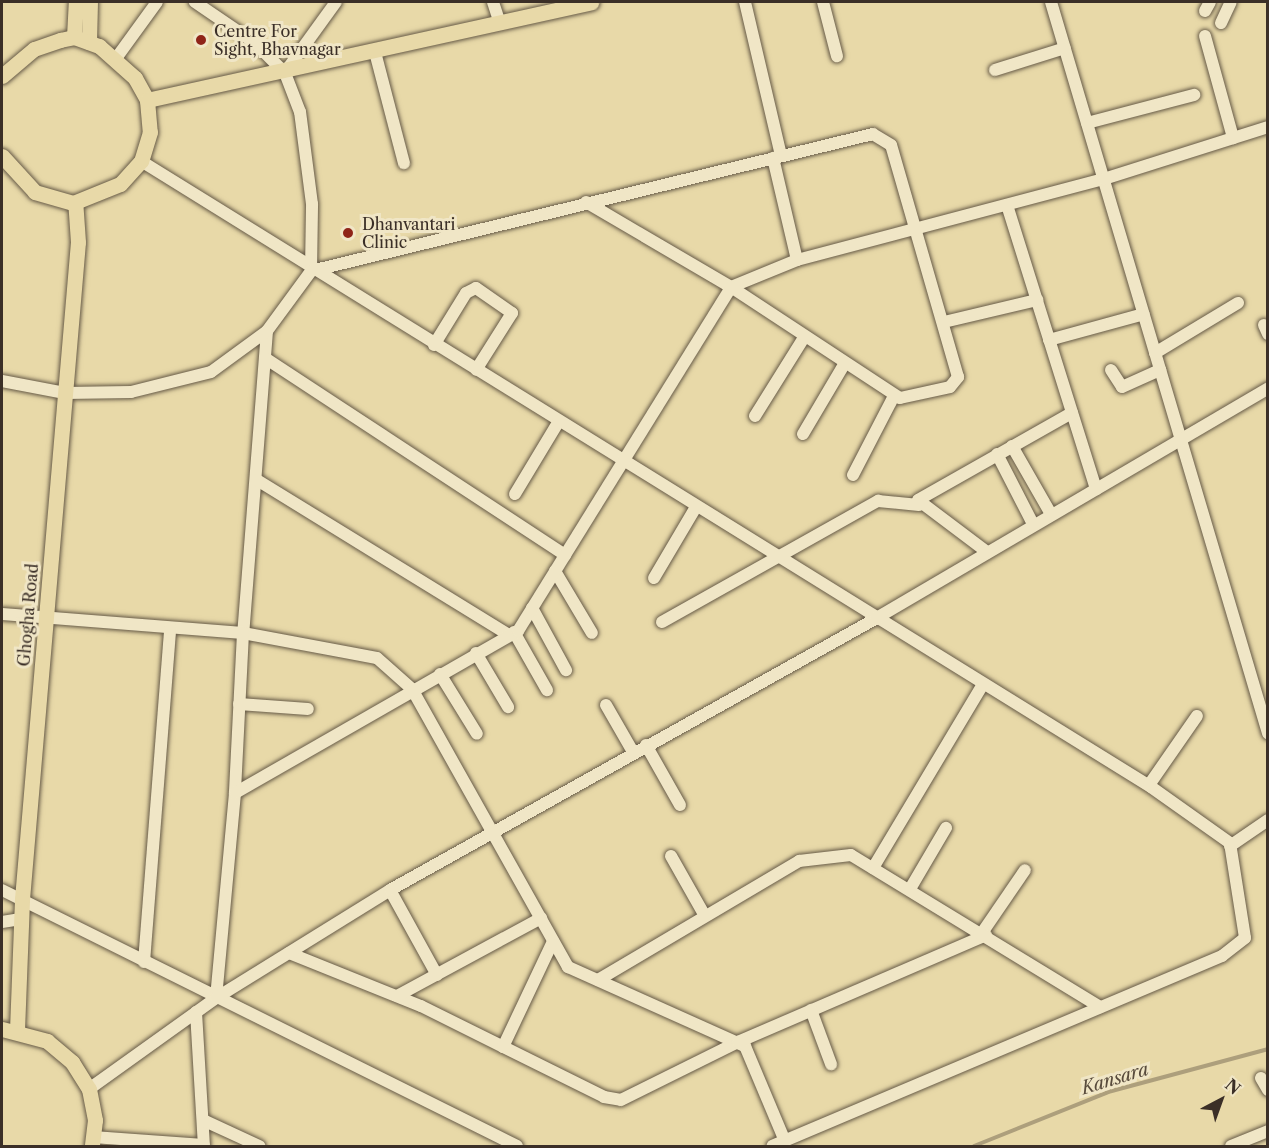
<!DOCTYPE html>
<html>
<head>
<meta charset="utf-8">
<style>
  body { margin:0 }
  #map { position:relative; width:1269px; height:1148px; overflow:hidden; background:#e8d9a8; font-family:"Libre Caslon Text",serif }
  div>[style] { position:absolute }
  .stream>* { height:4px; margin:-2px; padding:0 2px; transform-origin:2px; border-radius:2px; background:#ad9f7c }
  .roads { filter:drop-shadow(0 0 2px #665a47) drop-shadow(0 0 2px #665a47) }
  .minor>* { height:12px; margin:-6px; padding:0 6px; transform-origin:6px; border-radius:6px; background:#f0e6c6 }
  .major>* { height:15px; margin:-7.5px; padding:0 7.5px; transform-origin:7.5px; border-radius:7.5px; background:#e8d9a8 }
  .dots>* { width:16px; height:16px; translate:-50% -50%; box-sizing:border-box; border:3px solid #f0e6c6; border-radius:50% }
  span { translate:-50% -50%; white-space:nowrap; text-align:center; line-height:1.15; -webkit-text-stroke:6px #f0e6c6; paint-order:stroke }
  .poi-label { font-size:16px; color:#3b2f27 }
  .left { translate:0 -50%; text-align:left }
  .street-label { font-size:16px; color:#3b2f27 }
  .water-label { font-size:18px; color:#584b3c; font-style:italic }
  .frame { position:absolute; inset:0; border:3px solid #3b2f27; pointer-events:none }
  .north { position:absolute; left:1191px; top:1070px; width:60px; height:60px; -webkit-text-stroke:4px #f0e6c6; paint-order:stroke; rotate:41deg; font-size:16px; font-weight:700; line-height:24px; text-align:center; color:#3b2f27 }
  .north::after { content:''; display:block; margin:auto; width:21px; height:27px; background:#3b2f27; clip-path:polygon(50% 0,100% 100%,50% 72%,0 100%) }
</style>
</head>
<body>
<div id="map">
  <div class="stream">
    <div style="left:974px;top:1146px;width:144px;rotate:-21.9deg"></div>
    <div style="left:1108px;top:1092px;width:166px;rotate:-15deg"></div>
  </div>
  <div class="roads">
    <div class="minor">
      <div style="left:493px;top:2px;width:20px;rotate:72deg"></div>
      <div style="left:745px;top:2px;width:158px;rotate:76.8deg"></div>
      <div style="left:823px;top:2px;width:56px;rotate:75.5deg"></div>
      <div style="left:1051px;top:2px;width:763px;rotate:73.47deg"></div>
      <div style="left:1205px;top:11px;width:10px;rotate:-61deg"></div>
      <div style="left:1221px;top:23px;width:23px;rotate:-65deg"></div>
      <div style="left:1205px;top:36px;width:106px;rotate:74.6deg"></div>
      <div style="left:375px;top:52px;width:115px;rotate:75.4deg"></div>
      <div style="left:117px;top:57px;width:68px;rotate:-54deg"></div>
      <div style="left:995px;top:70px;width:73px;rotate:-17.4deg"></div>
      <div style="left:286px;top:71px;width:85px;rotate:-54.1deg"></div>
      <div style="left:1087px;top:123px;width:111px;rotate:-14.7deg"></div>
      <div style="left:141px;top:161px;width:1188px;rotate:31.79deg"></div>
      <div style="left:1151px;top:787px;width:97px;rotate:35.3deg"></div>
      <div style="left:1230px;top:843px;width:96px;rotate:81deg"></div>
      <div style="left:1245px;top:938px;width:29px;rotate:142deg"></div>
      <div style="left:1222px;top:956px;width:488px;rotate:157.1deg"></div>
      <div style="left:586px;top:202px;width:168px;rotate:30.4deg"></div>
      <div style="left:731px;top:287px;width:71px;rotate:-22.2deg"></div>
      <div style="left:797px;top:260px;width:105px;rotate:-103.2deg"></div>
      <div style="left:1007px;top:205px;width:298px;rotate:72.6deg"></div>
      <div style="left:797px;top:260px;width:318px;rotate:-14.8deg"></div>
      <div style="left:1104px;top:179px;width:172px;rotate:-17.6deg"></div>
      <div style="left:944px;top:322px;width:96px;rotate:-13.3deg"></div>
      <div style="left:1264px;top:325px;width:10px;rotate:66deg"></div>
      <div style="left:267px;top:331px;width:303px;rotate:94.5deg"></div>
      <div style="left:243px;top:633px;width:136px;rotate:10.6deg"></div>
      <div style="left:377px;top:658px;width:47px;rotate:41.5deg"></div>
      <div style="left:412px;top:689px;width:319px;rotate:60.7deg"></div>
      <div style="left:568px;top:967px;width:194px;rotate:24.1deg"></div>
      <div style="left:745px;top:1046px;width:103px;rotate:67.2deg"></div>
      <div style="left:1049px;top:340px;width:98px;rotate:-15.3deg"></div>
      <div style="left:434px;top:345px;width:61px;rotate:-58.4deg"></div>
      <div style="left:466px;top:293px;width:11px;rotate:-27deg"></div>
      <div style="left:476px;top:288px;width:44px;rotate:34.8deg"></div>
      <div style="left:512px;top:313px;width:67px;rotate:122.3deg"></div>
      <div style="left:1155px;top:353px;width:97px;rotate:-31.1deg"></div>
      <div style="left:265px;top:358px;width:359px;rotate:33.3deg"></div>
      <div style="left:1111px;top:370px;width:20px;rotate:57deg"></div>
      <div style="left:1122px;top:387px;width:42px;rotate:-24.1deg"></div>
      <div style="left:2px;top:381px;width:64px;rotate:10.8deg"></div>
      <div style="left:65px;top:393px;width:66px;rotate:-0.9deg"></div>
      <div style="left:131px;top:392px;width:82px;rotate:-14deg"></div>
      <div style="left:211px;top:372px;width:69px;rotate:-36.2deg"></div>
      <div style="left:267px;top:331px;width:74px;rotate:-53.7deg"></div>
      <div style="left:311px;top:271px;width:67px;rotate:-89.1deg"></div>
      <div style="left:312px;top:204px;width:93px;rotate:-97.4deg"></div>
      <div style="left:300px;top:112px;width:42px;rotate:-111deg"></div>
      <div style="left:285px;top:73px;width:42px;rotate:-135deg"></div>
      <div style="left:255px;top:43px;width:73px;rotate:-145.7deg"></div>
      <div style="left:755px;top:416px;width:94px;rotate:-58deg"></div>
      <div style="left:803px;top:434px;width:82px;rotate:-59.4deg"></div>
      <div style="left:1012px;top:446px;width:78px;rotate:60.2deg"></div>
      <div style="left:997px;top:454px;width:79px;rotate:62.8deg"></div>
      <div style="left:853px;top:475px;width:89px;rotate:-62.6deg"></div>
      <div style="left:257px;top:480px;width:296px;rotate:31.6deg"></div>
      <div style="left:515px;top:494px;width:85px;rotate:-58.9deg"></div>
      <div style="left:987px;top:552px;width:86px;rotate:-143deg"></div>
      <div style="left:918px;top:500px;width:177px;rotate:-29.5deg"></div>
      <div style="left:555px;top:571px;width:72px;rotate:59.2deg"></div>
      <div style="left:654px;top:578px;width:82px;rotate:-59.4deg"></div>
      <div style="left:532px;top:608px;width:71px;rotate:61.3deg"></div>
      <div style="left:2px;top:614px;width:242px;rotate:4.5deg"></div>
      <div style="left:243px;top:633px;width:160px;rotate:92.9deg"></div>
      <div style="left:662px;top:622px;width:248px;rotate:-29.3deg"></div>
      <div style="left:878px;top:501px;width:41px;rotate:5.6deg"></div>
      <div style="left:514px;top:632px;width:67px;rotate:60.4deg"></div>
      <div style="left:476px;top:653px;width:63px;rotate:59.3deg"></div>
      <div style="left:440px;top:674px;width:70px;rotate:58.3deg"></div>
      <div style="left:239px;top:704px;width:69px;rotate:4.1deg"></div>
      <div style="left:606px;top:705px;width:54px;rotate:60.1deg"></div>
      <div style="left:646px;top:745px;width:69px;rotate:60.5deg"></div>
      <div style="left:1149px;top:785px;width:84px;rotate:-55.2deg"></div>
      <div style="left:1230px;top:846px;width:46px;rotate:-34.4deg"></div>
      <div style="left:671px;top:856px;width:69px;rotate:60.5deg"></div>
      <div style="left:873px;top:868px;width:214px;rotate:-59.1deg"></div>
      <div style="left:910px;top:889px;width:71px;rotate:-59.5deg"></div>
      <div style="left:2px;top:890px;width:575px;rotate:26.43deg"></div>
      <div style="left:390px;top:890px;width:97px;rotate:61.1deg"></div>
      <div style="left:2px;top:922px;width:19px;rotate:-9deg"></div>
      <div style="left:982px;top:933px;width:76px;rotate:-55.7deg"></div>
      <div style="left:289px;top:953px;width:142px;rotate:21.9deg"></div>
      <div style="left:421px;top:1006px;width:204px;rotate:26.4deg"></div>
      <div style="left:604px;top:1097px;width:17px;rotate:10deg"></div>
      <div style="left:621px;top:1100px;width:131px;rotate:-26.4deg"></div>
      <div style="left:738px;top:1042px;width:270px;rotate:-23.3deg"></div>
      <div style="left:144px;top:962px;width:335px;rotate:-85.5deg"></div>
      <div style="left:598px;top:980px;width:234px;rotate:-30.6deg"></div>
      <div style="left:799px;top:861px;width:52px;rotate:-6.6deg"></div>
      <div style="left:851px;top:855px;width:292px;rotate:31.4deg"></div>
      <div style="left:397px;top:996px;width:164px;rotate:-28.4deg"></div>
      <div style="left:216px;top:998px;width:206px;rotate:-84.7deg"></div>
      <div style="left:235px;top:793px;width:326px;rotate:-29.8deg"></div>
      <div style="left:518px;top:631px;width:405px;rotate:-58.2deg"></div>
      <div style="left:731px;top:287px;width:202px;rotate:33.3deg"></div>
      <div style="left:900px;top:398px;width:51px;rotate:-12.4deg"></div>
      <div style="left:950px;top:387px;width:13px;rotate:-51deg"></div>
      <div style="left:958px;top:377px;width:241px;rotate:-106.1deg"></div>
      <div style="left:891px;top:145px;width:21px;rotate:-149deg"></div>
      <div style="left:873px;top:134px;width:578px;rotate:166.3deg"></div>
      <div style="left:811px;top:1010px;width:58px;rotate:69.7deg"></div>
      <div style="left:196px;top:1012px;width:134px;rotate:86.6deg"></div>
      <div style="left:503px;top:1047px;width:117px;rotate:-64.7deg"></div>
      <div style="left:1261px;top:1078px;width:14px;rotate:60deg"></div>
      <div style="left:89px;top:1089px;width:156px;rotate:-35.6deg"></div>
      <div style="left:216px;top:998px;width:205px;rotate:-31.8deg"></div>
      <div style="left:390px;top:890px;width:556px;rotate:-29.19deg"></div>
      <div style="left:875px;top:619px;width:456px;rotate:-30.4deg"></div>
      <div style="left:205px;top:1121px;width:60px;rotate:24.8deg"></div>
      <div style="left:93px;top:1137px;width:111px;rotate:4.1deg"></div>
      <div style="left:1231px;top:1146px;width:40px;rotate:-22deg"></div>
    </div>
    <div class="major">
      <div style="left:74px;top:37px;width:35px;rotate:-87deg"></div>
      <div style="left:89px;top:42px;width:40px;rotate:-88.6deg"></div>
      <div style="left:2px;top:76px;width:42px;rotate:-40.2deg"></div>
      <div style="left:34px;top:49px;width:28px;rotate:-19deg"></div>
      <div style="left:60px;top:40px;width:14px;rotate:-12deg"></div>
      <div style="left:74px;top:37px;width:27px;rotate:20deg"></div>
      <div style="left:99px;top:46px;width:48px;rotate:41.6deg"></div>
      <div style="left:135px;top:78px;width:25px;rotate:61deg"></div>
      <div style="left:147px;top:100px;width:32px;rotate:85deg"></div>
      <div style="left:150px;top:132px;width:30px;rotate:107deg"></div>
      <div style="left:141px;top:161px;width:31px;rotate:132deg"></div>
      <div style="left:120px;top:184px;width:51px;rotate:158deg"></div>
      <div style="left:73px;top:203px;width:40px;rotate:-164deg"></div>
      <div style="left:35px;top:192px;width:49px;rotate:-132.5deg"></div>
      <div style="left:147px;top:100px;width:455px;rotate:-12.4deg"></div>
      <div style="left:2px;top:1029px;width:47px;rotate:14.9deg"></div>
      <div style="left:47px;top:1041px;width:33px;rotate:40deg"></div>
      <div style="left:72px;top:1062px;width:32px;rotate:58deg"></div>
      <div style="left:89px;top:1089px;width:32px;rotate:79deg"></div>
      <div style="left:95px;top:1120px;width:26px;rotate:97deg"></div>
      <div style="left:17px;top:1030px;width:131px;rotate:-87.8deg"></div>
      <div style="left:22px;top:899px;width:659px;rotate:-85.13deg"></div>
      <div style="left:78px;top:242px;width:39px;rotate:-94deg"></div>
    </div>
  </div>
  <div class="dots">
    <div style="left:201px;top:40px;background:#8f2418"></div>
    <div style="left:348px;top:233px;background:#8f2418"></div>
  </div>
  <div class="poi-label">
    <span class="left" style="left:214px;top:40px">Centre For<br>Sight, Bhavnagar</span>
    <span class="left" style="left:362px;top:233px">Dhanvantari<br>Clinic</span>
  </div>
  <div class="street-label">
    <span style="left:28px;top:615px;rotate:-85deg">Ghogha Road</span>
  </div>
  <div class="water-label">
    <span style="left:1115px;top:1079px;rotate:-17deg">Kansara</span>
  </div>
  <div class="frame"></div>
  <div class="north">N</div>
</div>
</body>
</html>
